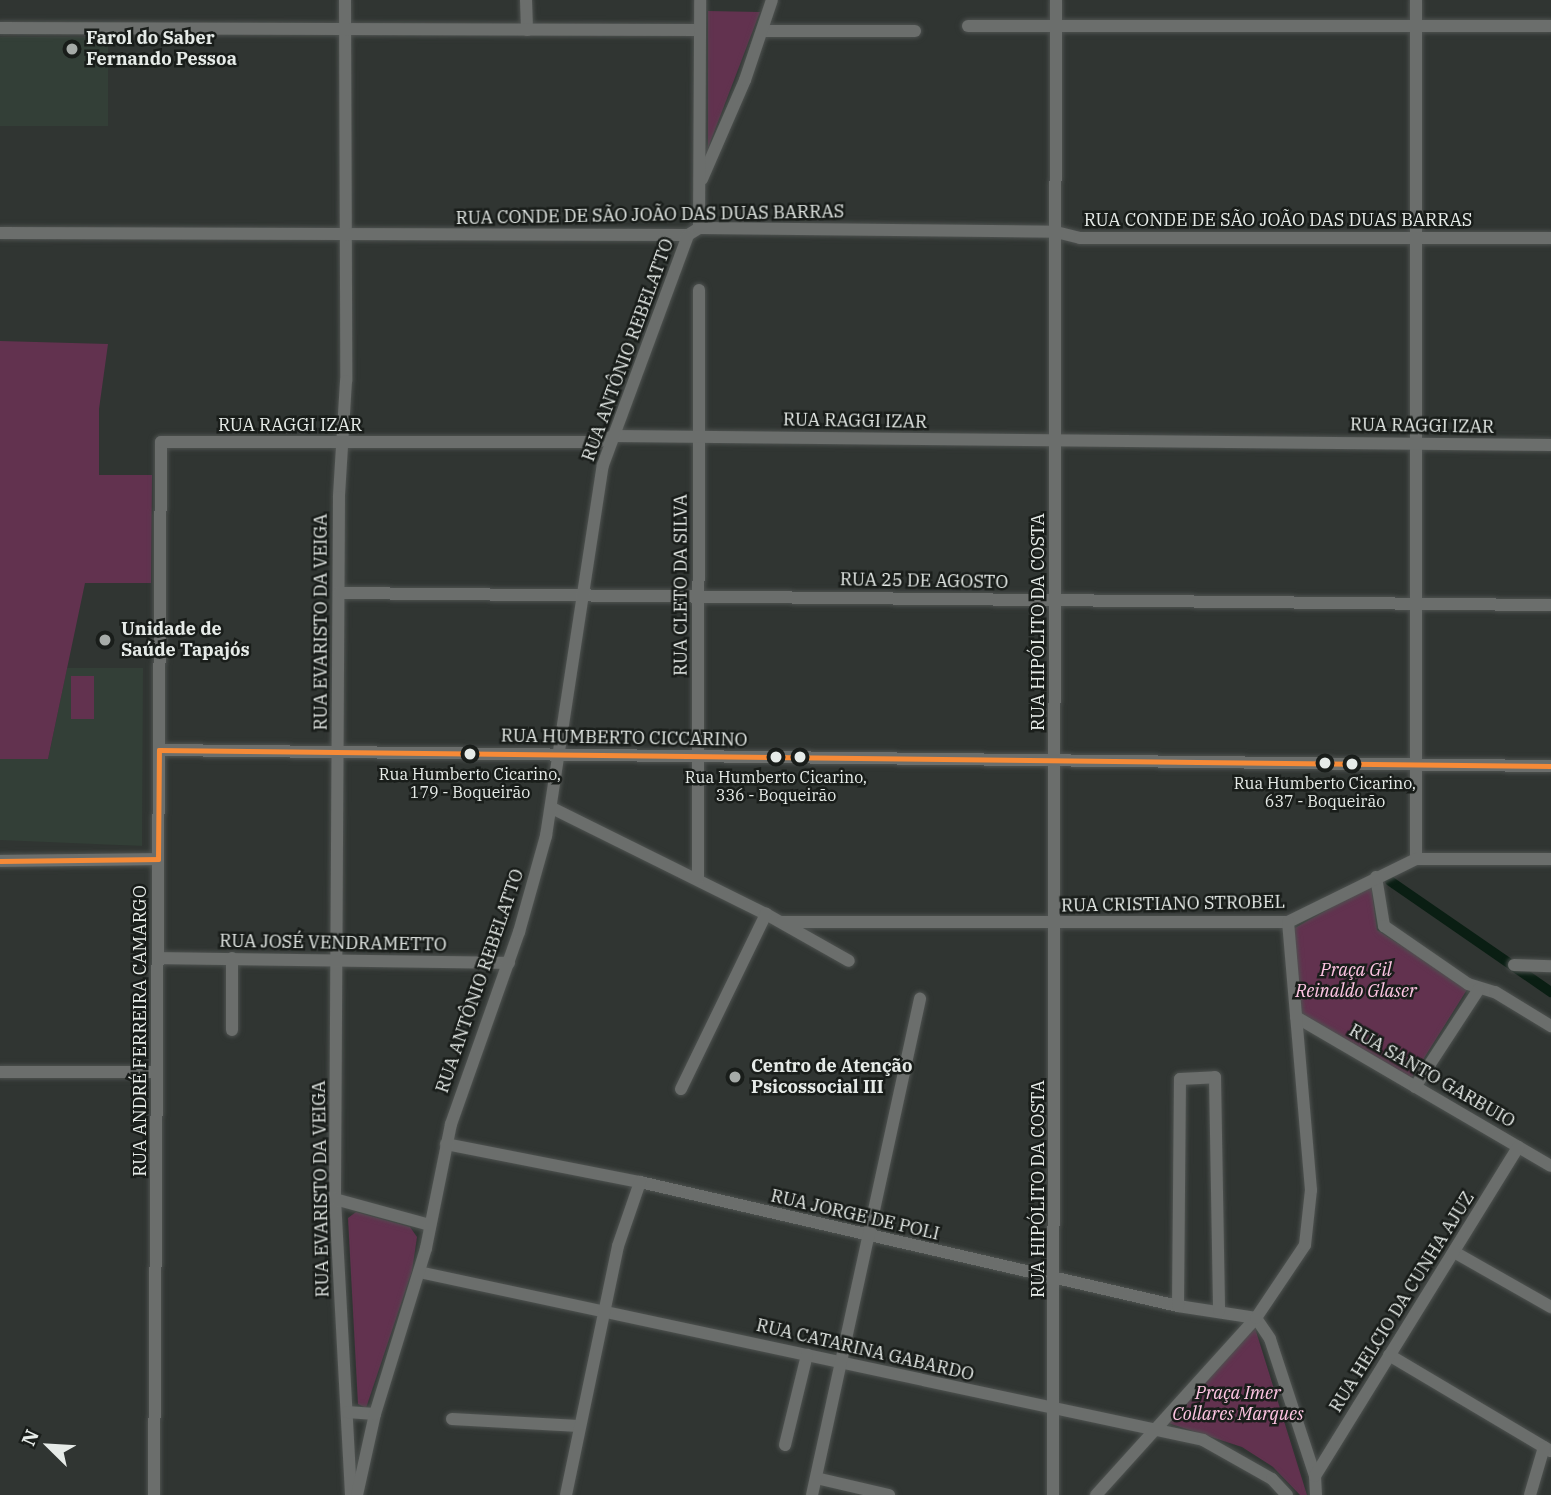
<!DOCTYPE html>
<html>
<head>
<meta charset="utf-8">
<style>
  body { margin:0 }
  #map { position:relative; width:1551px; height:1495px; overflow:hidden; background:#303532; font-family:"IBM Plex Serif",serif }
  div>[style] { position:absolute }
  .built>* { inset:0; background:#333f37; transform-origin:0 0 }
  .green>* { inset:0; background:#62324f; transform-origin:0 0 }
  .canal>* { height:10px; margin:-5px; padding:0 5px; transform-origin:5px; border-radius:5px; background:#0a1e13 }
  .roads { filter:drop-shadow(0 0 2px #4e5250) drop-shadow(0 0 2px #4e5250) }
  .minor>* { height:12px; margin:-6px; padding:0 6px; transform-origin:6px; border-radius:6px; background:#6b6e6c }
  .bus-1>* { height:5px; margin:-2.5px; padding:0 2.5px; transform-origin:2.5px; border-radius:2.5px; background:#f68a37 }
  .dots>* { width:19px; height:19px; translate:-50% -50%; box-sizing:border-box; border:4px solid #191d1a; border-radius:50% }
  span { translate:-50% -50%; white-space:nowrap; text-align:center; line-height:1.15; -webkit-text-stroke:5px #191d1a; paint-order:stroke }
  .bus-label { font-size:16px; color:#e6ebe8 }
  .poi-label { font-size:18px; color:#e6ebe8; font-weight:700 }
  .left { translate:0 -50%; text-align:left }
  .street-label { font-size:18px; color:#e6ebe8 }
  .park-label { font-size:18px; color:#ffc6e4; font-style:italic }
  .north { position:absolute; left:14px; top:1411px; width:70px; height:70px; -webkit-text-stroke:5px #191d1a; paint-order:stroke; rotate:294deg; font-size:19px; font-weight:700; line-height:28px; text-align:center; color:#e6ebe8 }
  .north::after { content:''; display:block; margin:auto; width:24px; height:32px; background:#e6ebe8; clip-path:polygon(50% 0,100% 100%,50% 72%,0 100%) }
</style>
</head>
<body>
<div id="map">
  <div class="built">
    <div style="left:0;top:37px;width:108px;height:89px"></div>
    <div style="clip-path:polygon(67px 668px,143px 668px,142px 846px,0 840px,0 759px,48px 759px)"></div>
  </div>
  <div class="green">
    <div style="clip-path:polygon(708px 11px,760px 12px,708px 148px)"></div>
    <div style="clip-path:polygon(0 341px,108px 344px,99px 409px,99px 475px,152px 475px,151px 583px,85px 583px,48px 759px,0 759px)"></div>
    <div style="left:71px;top:676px;width:23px;height:43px"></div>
    <div style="clip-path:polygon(1371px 885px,1377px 930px,1468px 988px,1411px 1079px,1302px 1014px,1293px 929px)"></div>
    <div style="clip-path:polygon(356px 1212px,410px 1227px,417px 1237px,412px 1271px,366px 1408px,358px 1404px,348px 1218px)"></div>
    <div style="clip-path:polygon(1255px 1328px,1307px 1495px,1300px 1495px,1273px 1467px,1242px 1447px,1168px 1423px)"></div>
  </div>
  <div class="canal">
    <div style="left:1390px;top:881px;width:196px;rotate:34.6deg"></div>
  </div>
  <div class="roads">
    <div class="minor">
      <div style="left:345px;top:0;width:381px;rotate:89.8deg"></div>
      <div style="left:346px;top:381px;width:116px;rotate:93.5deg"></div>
      <div style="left:339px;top:497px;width:702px;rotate:90.33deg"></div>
      <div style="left:335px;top:1199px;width:296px;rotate:86.9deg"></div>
      <div style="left:526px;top:0;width:30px;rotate:88deg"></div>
      <div style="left:1416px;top:0;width:859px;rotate:90deg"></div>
      <div style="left:968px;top:26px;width:583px"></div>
      <div style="left:0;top:28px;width:700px;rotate:0.16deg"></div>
      <div style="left:763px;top:31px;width:152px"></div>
      <div style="left:702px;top:179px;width:108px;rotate:-66.5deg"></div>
      <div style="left:745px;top:80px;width:84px;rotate:-71.4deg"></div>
      <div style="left:699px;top:228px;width:228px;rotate:-89.7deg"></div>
      <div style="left:0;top:233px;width:688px;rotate:0.17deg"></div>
      <div style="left:688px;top:235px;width:13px;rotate:-32deg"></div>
      <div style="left:699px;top:228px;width:357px;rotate:0.6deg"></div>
      <div style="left:1056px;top:232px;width:25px;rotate:14deg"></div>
      <div style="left:1080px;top:238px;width:471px"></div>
      <div style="left:339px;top:593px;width:1212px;rotate:0.57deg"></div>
      <div style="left:159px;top:750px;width:1392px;rotate:0.66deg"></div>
      <div style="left:552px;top:808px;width:239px;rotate:26.4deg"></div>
      <div style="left:766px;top:914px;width:95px;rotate:29.5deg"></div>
      <div style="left:0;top:861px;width:158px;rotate:-0.7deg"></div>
      <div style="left:1376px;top:877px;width:50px;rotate:80.7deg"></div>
      <div style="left:1384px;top:926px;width:102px;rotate:34.6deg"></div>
      <div style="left:1468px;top:984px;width:28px;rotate:17deg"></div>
      <div style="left:1495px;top:992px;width:66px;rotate:31.3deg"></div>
      <div style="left:698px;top:879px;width:589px;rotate:-89.9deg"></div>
      <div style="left:782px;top:922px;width:506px"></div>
      <div style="left:1288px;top:922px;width:143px;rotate:-26.2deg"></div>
      <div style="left:1416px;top:859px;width:135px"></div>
      <div style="left:158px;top:958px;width:351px;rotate:0.8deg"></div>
      <div style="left:232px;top:958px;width:72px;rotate:90deg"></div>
      <div style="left:1514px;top:965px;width:37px;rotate:2deg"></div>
      <div style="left:1296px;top:1017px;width:295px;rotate:30.3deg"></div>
      <div style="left:0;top:1072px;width:157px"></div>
      <div style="left:1415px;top:1087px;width:117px;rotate:-56.9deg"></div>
      <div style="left:681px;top:1089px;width:195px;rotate:-64.1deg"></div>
      <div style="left:446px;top:1144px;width:198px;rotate:11.1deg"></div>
      <div style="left:640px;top:1182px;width:552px;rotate:12.98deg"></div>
      <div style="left:1178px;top:1306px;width:79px;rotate:8.7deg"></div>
      <div style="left:1256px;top:1318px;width:25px;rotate:56deg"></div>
      <div style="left:1270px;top:1339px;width:144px;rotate:71.8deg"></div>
      <div style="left:1315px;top:1476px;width:19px;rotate:87deg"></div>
      <div style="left:335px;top:1199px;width:98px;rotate:15.3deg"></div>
      <div style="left:1454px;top:1252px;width:112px;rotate:29.6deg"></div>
      <div style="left:419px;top:1272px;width:802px;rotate:12.09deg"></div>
      <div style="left:1203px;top:1440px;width:79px;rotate:29.5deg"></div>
      <div style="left:1272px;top:1479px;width:22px;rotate:47deg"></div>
      <div style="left:1178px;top:1306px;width:227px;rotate:-89.5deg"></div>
      <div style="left:1180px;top:1079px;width:35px;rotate:-3deg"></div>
      <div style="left:1215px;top:1077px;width:234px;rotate:89deg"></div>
      <div style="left:1389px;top:1355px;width:188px;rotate:30.7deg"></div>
      <div style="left:347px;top:1412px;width:28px;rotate:4deg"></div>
      <div style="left:452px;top:1419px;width:127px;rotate:3.2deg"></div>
      <div style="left:785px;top:1445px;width:93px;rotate:-76.3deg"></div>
      <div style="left:1315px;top:1476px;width:387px;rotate:-58.3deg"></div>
      <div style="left:816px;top:1478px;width:75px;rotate:13.1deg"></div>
      <div style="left:154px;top:1495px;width:1053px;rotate:-89.62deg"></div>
      <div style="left:161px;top:442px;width:437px"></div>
      <div style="left:598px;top:442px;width:16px;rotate:-22deg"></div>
      <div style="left:613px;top:436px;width:938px;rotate:0.55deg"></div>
      <div style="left:357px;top:1495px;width:83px;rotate:-77.5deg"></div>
      <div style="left:375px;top:1414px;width:174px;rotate:-72.9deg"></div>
      <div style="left:426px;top:1248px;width:126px;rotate:-78.6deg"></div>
      <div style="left:451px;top:1124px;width:204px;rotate:-70.5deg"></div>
      <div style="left:519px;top:932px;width:100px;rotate:-74.3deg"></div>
      <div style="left:546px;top:836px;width:375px;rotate:-81.3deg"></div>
      <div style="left:603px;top:465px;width:245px;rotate:-69.7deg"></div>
      <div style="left:566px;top:1495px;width:254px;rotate:-78.2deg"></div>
      <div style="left:618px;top:1246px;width:68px;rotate:-71deg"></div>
      <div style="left:812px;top:1495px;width:508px;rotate:-77.72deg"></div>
      <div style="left:1053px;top:1495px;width:1495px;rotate:-89.89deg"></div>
      <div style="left:1096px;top:1495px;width:239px;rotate:-47.9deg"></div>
      <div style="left:1256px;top:1318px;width:88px;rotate:-56.1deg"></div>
      <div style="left:1305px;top:1245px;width:55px;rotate:-83.8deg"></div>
      <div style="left:1311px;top:1190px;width:269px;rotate:-94.9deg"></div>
      <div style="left:1530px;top:1495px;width:50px;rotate:-73.7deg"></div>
    </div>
  </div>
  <div class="bus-1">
    <div style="left:0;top:861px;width:158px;rotate:-0.7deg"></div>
    <div style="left:158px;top:859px;width:109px;rotate:-89.5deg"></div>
    <div style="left:159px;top:750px;width:1392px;rotate:0.66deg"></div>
  </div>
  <div class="dots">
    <div style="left:72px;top:49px;background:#a6aba8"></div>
    <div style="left:105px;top:640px;background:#a6aba8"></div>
    <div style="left:470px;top:754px;background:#e6ebe8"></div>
    <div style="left:776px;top:757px;background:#e6ebe8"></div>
    <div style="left:800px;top:757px;background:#e6ebe8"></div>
    <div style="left:1325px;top:763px;background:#e6ebe8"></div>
    <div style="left:1352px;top:764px;background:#e6ebe8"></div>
    <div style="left:735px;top:1077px;background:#a6aba8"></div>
  </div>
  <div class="bus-label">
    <span style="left:470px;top:783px">Rua Humberto Cicarino,<br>179 - Boqueirão</span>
    <span style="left:776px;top:786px">Rua Humberto Cicarino,<br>336 - Boqueirão</span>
    <span style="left:1325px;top:792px">Rua Humberto Cicarino,<br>637 - Boqueirão</span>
  </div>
  <div class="poi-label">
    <span class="left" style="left:86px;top:49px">Farol do Saber<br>Fernando Pessoa</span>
    <span class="left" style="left:121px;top:640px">Unidade de<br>Saúde Tapajós</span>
    <span class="left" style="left:751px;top:1077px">Centro de Atenção<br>Psicossocial III</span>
  </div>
  <div class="street-label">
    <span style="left:650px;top:215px;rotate:-1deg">RUA CONDE DE SÃO JOÃO DAS DUAS BARRAS</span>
    <span style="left:1278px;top:220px">RUA CONDE DE SÃO JOÃO DAS DUAS BARRAS</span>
    <span style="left:628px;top:350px;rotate:-70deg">RUA ANTÔNIO REBELATTO</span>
    <span style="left:855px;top:421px;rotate:1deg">RUA RAGGI IZAR</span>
    <span style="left:290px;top:425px">RUA RAGGI IZAR</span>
    <span style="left:1422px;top:426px;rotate:1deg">RUA RAGGI IZAR</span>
    <span style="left:924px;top:581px;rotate:1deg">RUA 25 DE AGOSTO</span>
    <span style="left:681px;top:585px;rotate:-90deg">RUA CLETO DA SILVA</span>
    <span style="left:321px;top:622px;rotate:-90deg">RUA EVARISTO DA VEIGA</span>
    <span style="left:1038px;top:622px;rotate:-90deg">RUA HIPÓLITO DA COSTA</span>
    <span style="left:624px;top:738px;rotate:1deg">RUA HUMBERTO CICCARINO</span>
    <span style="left:1173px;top:904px;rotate:-1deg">RUA CRISTIANO STROBEL</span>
    <span style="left:333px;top:943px;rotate:1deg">RUA JOSÉ VENDRAMETTO</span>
    <span style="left:480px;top:981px;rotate:-71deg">RUA ANTÔNIO REBELATTO</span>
    <span style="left:140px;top:1031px;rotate:-90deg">RUA ANDRÉ FERREIRA CAMARGO</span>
    <span style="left:1432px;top:1076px;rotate:30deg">RUA SANTO GARBUIO</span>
    <span style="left:321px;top:1189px;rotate:-91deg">RUA EVARISTO DA VEIGA</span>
    <span style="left:1038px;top:1189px;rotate:-90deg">RUA HIPÓLITO DA COSTA</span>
    <span style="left:855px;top:1215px;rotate:13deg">RUA JORGE DE POLI</span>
    <span style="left:1402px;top:1302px;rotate:-58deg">RUA HELCIO DA CUNHA AJUZ</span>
    <span style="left:865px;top:1350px;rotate:13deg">RUA CATARINA GABARDO</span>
  </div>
  <div class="park-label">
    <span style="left:1356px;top:981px">Praça Gil<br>Reinaldo Glaser</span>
    <span style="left:1238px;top:1404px">Praça Imer<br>Collares Marques</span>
  </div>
  <div class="north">N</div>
</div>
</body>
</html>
